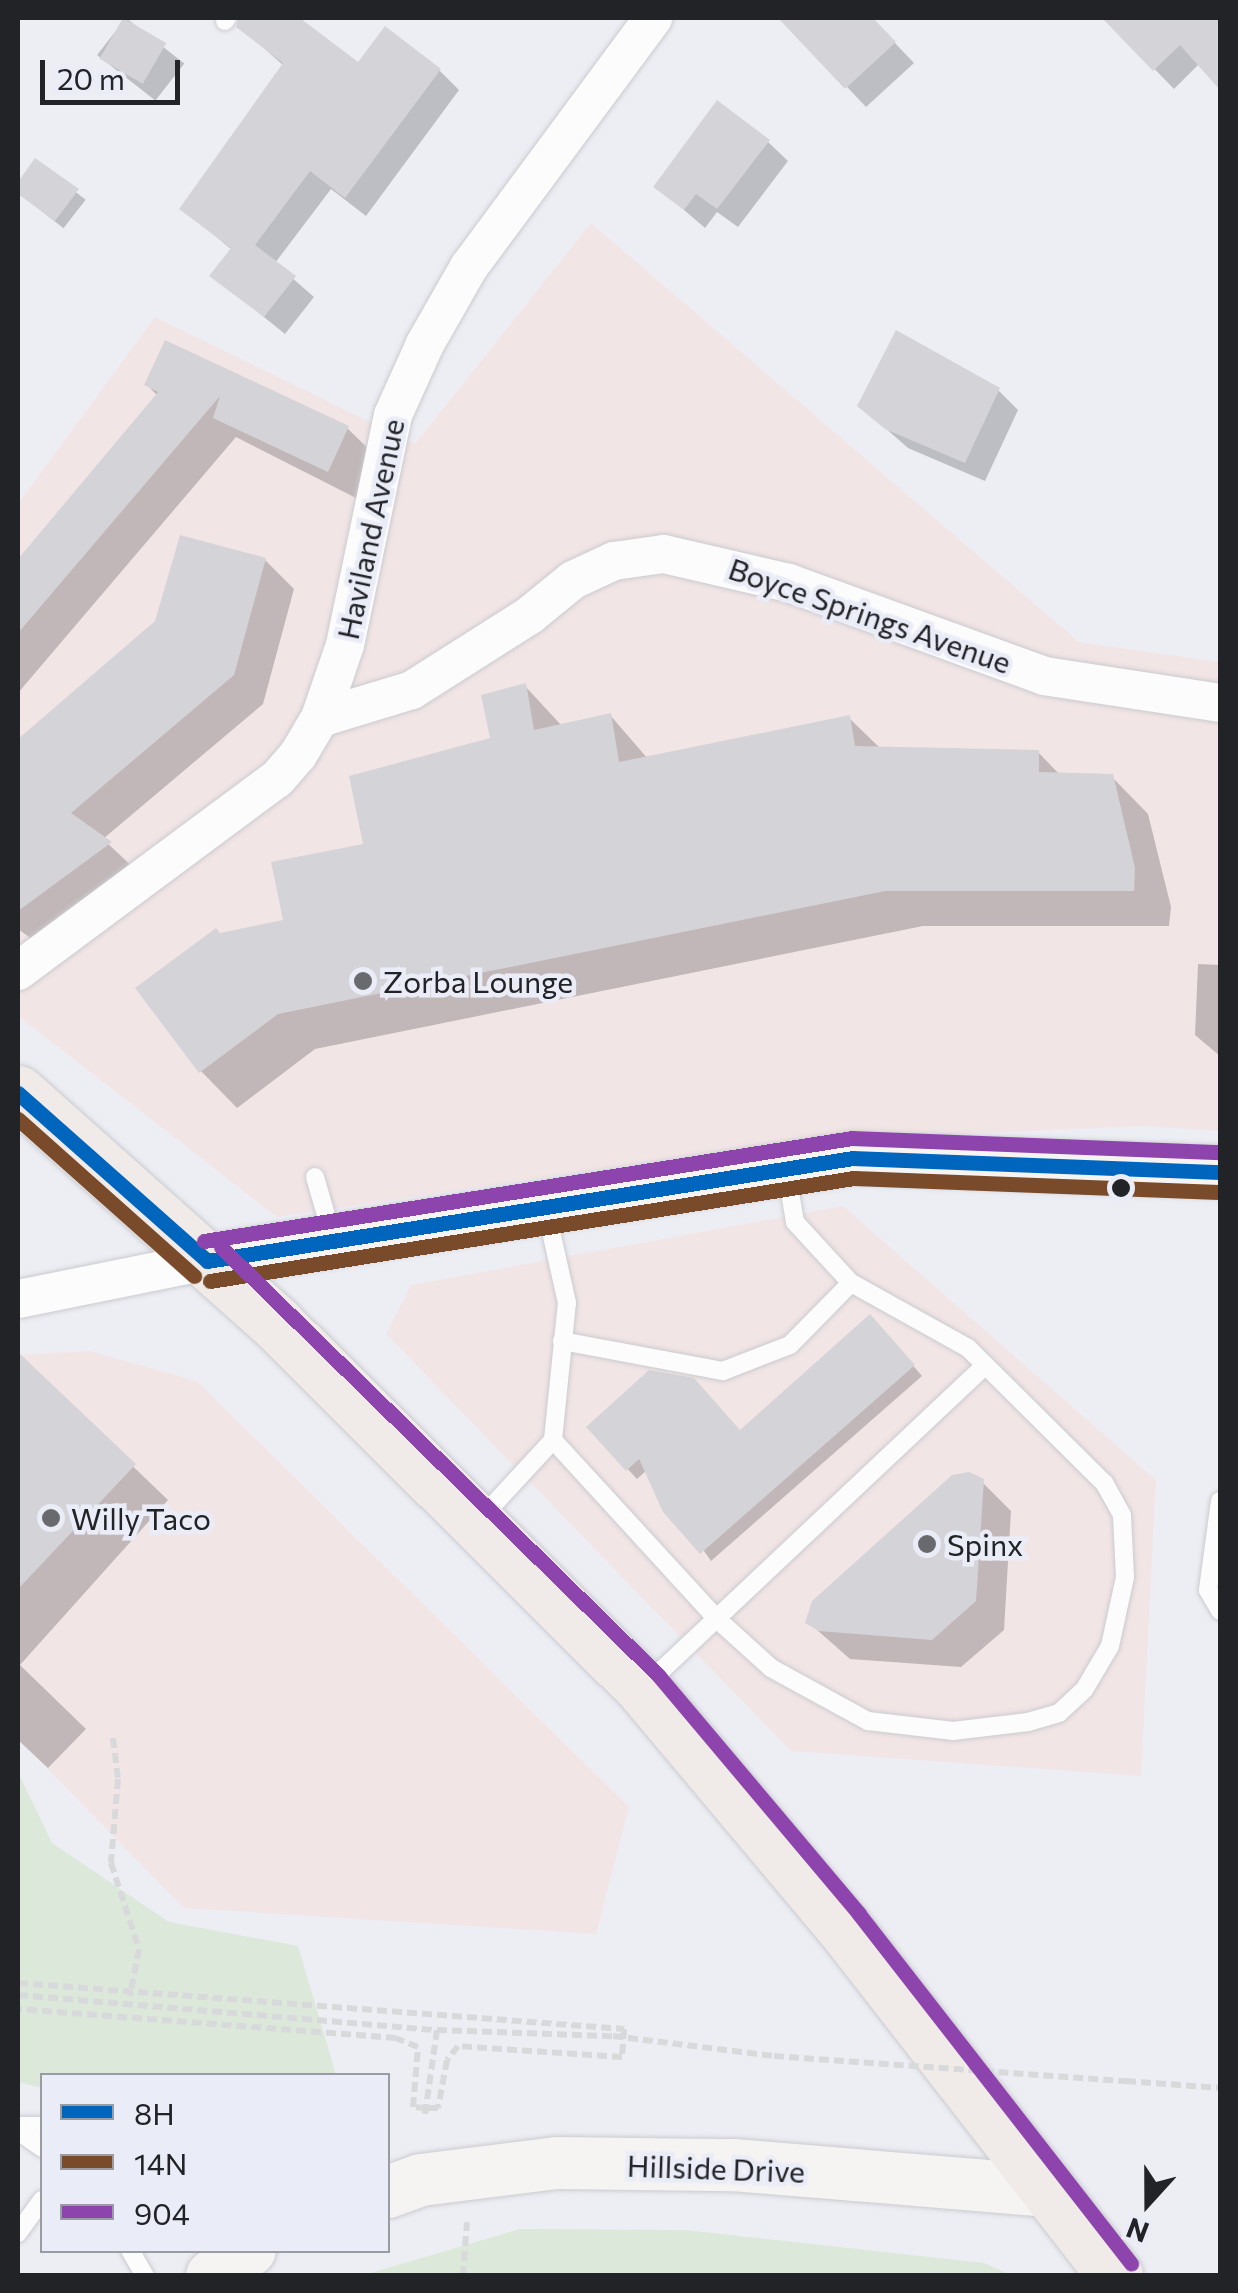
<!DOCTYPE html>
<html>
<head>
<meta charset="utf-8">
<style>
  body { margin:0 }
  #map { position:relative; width:1238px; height:2293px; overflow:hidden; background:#edeef4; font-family:Commissioner,sans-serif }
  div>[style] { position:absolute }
  .commercial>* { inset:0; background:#f2e5e6 }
  .green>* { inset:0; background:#dce8d9 }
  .shadow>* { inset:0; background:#0003; transform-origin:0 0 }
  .building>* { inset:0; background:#d4d4d8; transform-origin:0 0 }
  .path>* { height:6px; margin-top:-3px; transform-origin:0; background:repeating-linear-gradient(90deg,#d8d9da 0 10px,transparent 0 15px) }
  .roads { filter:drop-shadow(0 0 2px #cacbcf) drop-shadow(0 0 2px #cacbcf) }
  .lane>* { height:18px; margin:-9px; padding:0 9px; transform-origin:9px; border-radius:9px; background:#fcfcfd }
  .street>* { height:38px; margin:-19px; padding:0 19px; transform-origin:19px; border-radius:19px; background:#fcfcfd }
  .secondary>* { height:52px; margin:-26px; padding:0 26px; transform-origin:26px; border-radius:26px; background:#f6f3f3 }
  .primary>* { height:55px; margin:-27.5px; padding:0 27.5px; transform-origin:27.5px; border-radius:27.5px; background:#f0ebe8 }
  .path-bridge>* { height:6px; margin-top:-3px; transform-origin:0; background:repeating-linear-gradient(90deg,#d8d9da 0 10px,transparent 0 15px) }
  .bus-1>* { height:15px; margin:-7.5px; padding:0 7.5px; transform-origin:7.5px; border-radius:7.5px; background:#0065bd }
  .bus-2>* { height:15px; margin:-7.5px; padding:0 7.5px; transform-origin:7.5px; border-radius:7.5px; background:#7a4b2a }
  .bus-3>* { height:15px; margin:-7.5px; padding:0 7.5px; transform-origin:7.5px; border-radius:7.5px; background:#8e44ad }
  .dots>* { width:28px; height:28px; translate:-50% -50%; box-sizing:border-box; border:5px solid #eaedf7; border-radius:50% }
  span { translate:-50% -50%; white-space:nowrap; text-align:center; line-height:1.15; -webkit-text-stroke:9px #eaedf7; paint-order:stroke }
  .street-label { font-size:30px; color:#222326 }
  .poi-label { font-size:30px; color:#222326 }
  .left { translate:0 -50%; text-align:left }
  .frame { position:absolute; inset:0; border:20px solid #222326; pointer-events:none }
  .legend { position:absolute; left:40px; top:2073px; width:350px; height:180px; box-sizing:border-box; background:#eaedf7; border:2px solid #9a9ca3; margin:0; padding:12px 18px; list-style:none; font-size:30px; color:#222326 }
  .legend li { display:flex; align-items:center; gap:20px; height:50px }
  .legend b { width:50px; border:2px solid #9a9ca3 }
  .north { position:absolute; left:1098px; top:2153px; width:100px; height:100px; -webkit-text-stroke:8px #eaedf7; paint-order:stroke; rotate:201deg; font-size:28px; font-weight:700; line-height:40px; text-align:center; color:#222326 }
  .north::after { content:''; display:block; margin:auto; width:35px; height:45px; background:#222326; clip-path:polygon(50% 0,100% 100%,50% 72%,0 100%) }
  .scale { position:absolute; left:40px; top:60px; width:140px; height:45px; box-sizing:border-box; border:5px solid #222326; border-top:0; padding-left:12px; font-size:30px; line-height:35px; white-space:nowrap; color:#222326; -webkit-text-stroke:8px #eaedf7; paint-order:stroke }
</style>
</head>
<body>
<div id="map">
  <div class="commercial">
    <div style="clip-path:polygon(591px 223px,1079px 642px,1220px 662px,1220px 1131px,1143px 1126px,782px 1142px,277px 1217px,18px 1016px,18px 504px,155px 317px,415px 444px)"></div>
    <div style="clip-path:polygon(843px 1206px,1156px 1480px,1141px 1776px,791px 1751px,386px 1334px,411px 1285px)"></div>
    <div style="clip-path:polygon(90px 1351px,197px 1381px,629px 1807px,596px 1934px,184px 1908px,18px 1739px,18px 1355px)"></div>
  </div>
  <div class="green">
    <div style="clip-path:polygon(18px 1772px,52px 1843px,169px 1922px,298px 1946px,336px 2075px,42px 2076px,42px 2088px,18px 2082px)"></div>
    <div style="clip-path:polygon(520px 2229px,685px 2230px,984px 2263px,1011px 2275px,364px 2275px)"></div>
  </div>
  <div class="shadow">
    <div style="left:126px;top:18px;width:74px;height:47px;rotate:38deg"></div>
    <div style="clip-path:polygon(258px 18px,296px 18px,359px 66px,440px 71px,459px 90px,366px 216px,331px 189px,275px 263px,314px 297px,285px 334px,213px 276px,232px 250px,182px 208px,284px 66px,246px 32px)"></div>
    <div style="clip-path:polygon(782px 18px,871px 18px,914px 63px,866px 107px)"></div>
    <div style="clip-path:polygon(1105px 18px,1220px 18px,1220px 86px,1200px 63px,1174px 89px)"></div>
    <div style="clip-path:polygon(768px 142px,788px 161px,738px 227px,717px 212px,705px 228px,656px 186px)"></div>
    <div style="left:36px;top:161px;width:63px;height:36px;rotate:38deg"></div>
    <div style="clip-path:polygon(167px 344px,348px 429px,376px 456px,356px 498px,236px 437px,18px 693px,18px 562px,158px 396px,147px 385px)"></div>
    <div style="clip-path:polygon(998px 390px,1018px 410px,985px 481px,908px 448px,860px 406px)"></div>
    <div style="clip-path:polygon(265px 560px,294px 589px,263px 704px,103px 839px,138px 872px,39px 944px,18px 929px,18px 742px,157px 623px)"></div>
    <div style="clip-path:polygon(525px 686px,562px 726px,610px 715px,648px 759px,849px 718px,881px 749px,1038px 752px,1061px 776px,1112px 777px,1148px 814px,1171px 907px,1169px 926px,923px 926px,315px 1049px,237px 1108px,201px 1071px,220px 935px,286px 922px,493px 740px)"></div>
    <div style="clip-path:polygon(1198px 964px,1220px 965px,1220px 1056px,1195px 1035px)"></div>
    <div style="clip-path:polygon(880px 1327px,922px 1376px,711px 1561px,647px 1470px,637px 1479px,589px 1427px,740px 1432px)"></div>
    <div style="clip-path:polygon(24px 1362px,168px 1500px,20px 1665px,86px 1729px,48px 1768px,18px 1740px,18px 1368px)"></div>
    <div style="clip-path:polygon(982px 1482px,1011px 1511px,1004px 1630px,961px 1667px,850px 1659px,808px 1622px)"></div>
  </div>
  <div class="building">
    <div style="left:123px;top:18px;width:50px;height:47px;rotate:30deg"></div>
    <div style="clip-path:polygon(239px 18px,300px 18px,358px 62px,385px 26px,441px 69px,345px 198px,310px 171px,255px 245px,296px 276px,264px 317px,209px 276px,231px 248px,179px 209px,283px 63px,236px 27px)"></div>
    <div style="clip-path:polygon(778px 18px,873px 18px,896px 42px,845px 89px)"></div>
    <div style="clip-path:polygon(1102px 18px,1220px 18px,1220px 90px,1180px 45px,1153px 71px)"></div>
    <div style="clip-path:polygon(717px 100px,770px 140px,717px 209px,696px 194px,684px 210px,653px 187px)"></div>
    <div style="clip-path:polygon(35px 158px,79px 189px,55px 221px,18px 194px,18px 182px)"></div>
    <div style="clip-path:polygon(896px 330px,1000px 388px,965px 463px,885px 429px,857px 406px)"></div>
    <div style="clip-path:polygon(165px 340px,349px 426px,328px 472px,213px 418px,220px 396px,18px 633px,18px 559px,158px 392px,144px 385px)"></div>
    <div style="clip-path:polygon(180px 535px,266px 558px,234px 675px,71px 813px,112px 842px,18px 911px,18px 739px,155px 621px)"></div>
    <div style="clip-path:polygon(526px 683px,534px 730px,611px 713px,619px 762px,850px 715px,855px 746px,1039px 750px,1039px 772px,1113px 774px,1135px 868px,1134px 891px,885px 891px,278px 1014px,199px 1073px,135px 988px,216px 928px,220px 933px,283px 920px,271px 862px,363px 844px,349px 776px,490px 738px,481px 695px)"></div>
    <div style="clip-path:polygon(870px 1314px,915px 1365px,700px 1554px,663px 1512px,639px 1459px,626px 1471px,586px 1427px,649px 1370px,694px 1378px,740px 1430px)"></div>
    <div style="clip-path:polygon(18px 1352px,136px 1464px,18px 1589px)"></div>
    <div style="clip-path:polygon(969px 1472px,984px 1479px,976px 1601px,932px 1640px,819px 1631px,805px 1623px,812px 1601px,952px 1475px)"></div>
  </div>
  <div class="path">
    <div style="left:113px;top:1738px;width:41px;rotate:83deg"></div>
    <div style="left:118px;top:1779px;width:84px;rotate:94.8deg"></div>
    <div style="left:111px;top:1863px;width:90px;rotate:72deg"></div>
    <div style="left:139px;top:1949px;width:48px;rotate:100.8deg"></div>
    <div style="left:18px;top:1983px;width:608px;rotate:4.34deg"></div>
    <div style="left:624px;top:2029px;width:28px;rotate:94deg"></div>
    <div style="left:622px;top:2057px;width:164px;rotate:-176.2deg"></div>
    <div style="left:458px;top:2046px;width:18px;rotate:128deg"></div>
    <div style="left:447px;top:2060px;width:49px;rotate:100.6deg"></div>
    <div style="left:438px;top:2108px;width:12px;rotate:180deg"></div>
    <div style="left:426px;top:2108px;width:13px;rotate:-176deg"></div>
    <div style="left:413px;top:2107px;width:60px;rotate:-85.2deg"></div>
    <div style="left:418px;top:2047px;width:24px;rotate:-158deg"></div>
    <div style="left:396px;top:2038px;width:379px;rotate:-175.6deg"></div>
    <div style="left:18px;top:1995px;width:420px;rotate:4.8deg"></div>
    <div style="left:437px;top:2030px;width:176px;rotate:2deg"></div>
    <div style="left:1126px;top:2081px;width:94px;rotate:4.3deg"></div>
    <div style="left:425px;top:2114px;width:85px;rotate:-81.9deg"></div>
    <div style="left:463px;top:2276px;width:54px;rotate:-85.8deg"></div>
  </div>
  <div class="roads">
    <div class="lane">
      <div style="left:225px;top:21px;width:4px;rotate:-56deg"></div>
      <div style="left:315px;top:1177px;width:61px;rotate:73.9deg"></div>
      <div style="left:562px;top:1341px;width:164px;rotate:10.6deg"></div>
      <div style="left:723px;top:1371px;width:72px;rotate:-21.2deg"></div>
      <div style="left:790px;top:1345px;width:87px;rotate:-45.5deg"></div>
      <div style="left:553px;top:1440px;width:243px;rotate:47.5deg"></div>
      <div style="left:717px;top:1619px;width:73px;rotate:42.2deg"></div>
      <div style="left:771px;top:1668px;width:111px;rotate:28.7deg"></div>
      <div style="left:868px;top:1721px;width:86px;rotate:6.7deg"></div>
      <div style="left:953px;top:1731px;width:76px;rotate:-6.8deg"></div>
      <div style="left:1028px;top:1722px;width:32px;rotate:-16deg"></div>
      <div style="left:1059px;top:1713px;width:34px;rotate:-43deg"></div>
      <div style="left:1084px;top:1690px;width:51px;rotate:-59.4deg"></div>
      <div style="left:1110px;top:1646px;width:71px;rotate:-77.7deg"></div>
      <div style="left:1125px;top:1577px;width:62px;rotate:-92.8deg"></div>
      <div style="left:1122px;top:1515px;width:37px;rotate:-119deg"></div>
      <div style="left:1104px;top:1483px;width:192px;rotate:-135.2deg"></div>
      <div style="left:968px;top:1348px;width:134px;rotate:-150.9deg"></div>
      <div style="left:851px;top:1283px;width:83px;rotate:-132.6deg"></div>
      <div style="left:795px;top:1222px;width:49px;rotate:-99.5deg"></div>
      <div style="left:1220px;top:1501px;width:90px;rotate:97.7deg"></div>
      <div style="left:1208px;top:1590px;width:24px;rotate:60deg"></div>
      <div style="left:482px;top:1517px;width:105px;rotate:-47.3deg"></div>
      <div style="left:553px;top:1440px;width:138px;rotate:-84.2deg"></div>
      <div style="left:567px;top:1303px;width:96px;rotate:-102.6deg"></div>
      <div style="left:647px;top:1684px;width:464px;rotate:-43.3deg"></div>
      <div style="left:18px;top:2126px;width:24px"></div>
      <div style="left:18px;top:2131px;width:29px;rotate:35deg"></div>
      <div style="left:18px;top:2233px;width:41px;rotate:-54deg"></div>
      <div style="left:130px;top:2250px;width:30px;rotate:60deg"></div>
    </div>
    <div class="street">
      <div style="left:320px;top:718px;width:96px;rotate:-16.9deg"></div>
      <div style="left:412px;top:690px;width:140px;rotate:-32.4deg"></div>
      <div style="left:530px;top:615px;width:55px;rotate:-39.1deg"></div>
      <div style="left:573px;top:580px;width:45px;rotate:-24.9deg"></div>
      <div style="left:614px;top:561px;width:50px;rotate:-8deg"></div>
      <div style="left:664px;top:554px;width:128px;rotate:13.1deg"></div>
      <div style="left:789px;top:583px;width:271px;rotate:20deg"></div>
      <div style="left:1044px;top:676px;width:178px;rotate:8.7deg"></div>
      <div style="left:18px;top:971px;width:322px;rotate:-36.6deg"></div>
      <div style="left:277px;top:779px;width:32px;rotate:-49deg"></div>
      <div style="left:298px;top:755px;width:43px;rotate:-59.3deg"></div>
      <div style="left:320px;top:718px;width:77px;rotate:-71.1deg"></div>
      <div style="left:345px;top:645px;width:235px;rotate:-78.2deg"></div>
      <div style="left:393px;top:415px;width:78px;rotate:-65.7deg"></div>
      <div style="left:425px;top:344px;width:89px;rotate:-60.3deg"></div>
      <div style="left:469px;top:267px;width:310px;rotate:-53.5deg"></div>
      <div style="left:18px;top:1299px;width:193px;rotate:-11.4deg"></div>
    </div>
    <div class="secondary">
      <div style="left:207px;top:1261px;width:654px;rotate:-9.06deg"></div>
      <div style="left:853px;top:1158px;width:367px;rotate:2.2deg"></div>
      <div style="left:388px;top:2192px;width:35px;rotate:-20deg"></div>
      <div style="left:421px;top:2180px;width:137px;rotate:-7.1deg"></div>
      <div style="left:557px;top:2163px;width:176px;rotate:0.7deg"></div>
      <div style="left:733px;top:2165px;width:314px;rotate:4.7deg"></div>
      <div style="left:212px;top:2276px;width:46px;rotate:-34.4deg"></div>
    </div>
    <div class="primary">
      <div style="left:18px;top:1093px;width:348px;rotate:41.7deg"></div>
      <div style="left:278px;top:1325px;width:515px;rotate:44.84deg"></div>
      <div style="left:643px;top:1688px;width:311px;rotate:50deg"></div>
      <div style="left:843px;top:1926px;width:443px;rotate:52.1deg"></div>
    </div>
  </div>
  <div class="path-bridge">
    <div style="left:613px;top:2036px;width:162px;rotate:7.1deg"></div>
    <div style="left:774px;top:2056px;width:353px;rotate:4.1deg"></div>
  </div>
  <div class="bus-1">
    <div style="left:18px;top:1093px;width:253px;rotate:41.6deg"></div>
    <div style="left:207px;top:1261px;width:654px;rotate:-9.06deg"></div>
    <div style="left:853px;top:1158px;width:367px;rotate:2.2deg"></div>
  </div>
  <div class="bus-2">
    <div style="left:18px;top:1119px;width:236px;rotate:41.7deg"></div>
    <div style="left:210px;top:1281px;width:652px;rotate:-9.09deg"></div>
    <div style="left:854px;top:1178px;width:365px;rotate:2.2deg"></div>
  </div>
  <div class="bus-3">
    <div style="left:204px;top:1241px;width:656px;rotate:-9.03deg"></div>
    <div style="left:852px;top:1138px;width:368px;rotate:2.2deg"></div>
    <div style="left:221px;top:1247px;width:612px;rotate:44.4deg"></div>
    <div style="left:658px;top:1675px;width:312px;rotate:49.9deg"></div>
    <div style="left:859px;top:1914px;width:443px;rotate:52.1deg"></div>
  </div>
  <div class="dots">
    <div style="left:363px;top:981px;background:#696a6e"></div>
    <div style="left:1121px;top:1188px;background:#222326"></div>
    <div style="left:51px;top:1518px;background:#696a6e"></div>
    <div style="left:927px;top:1544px;background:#696a6e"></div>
  </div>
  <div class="street-label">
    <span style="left:370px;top:529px;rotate:-78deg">Haviland Avenue</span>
    <span style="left:870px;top:615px;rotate:19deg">Boyce Springs Avenue</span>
    <span style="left:716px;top:2168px;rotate:2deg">Hillside Drive</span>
  </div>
  <div class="poi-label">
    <span class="left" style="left:383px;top:981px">Zorba Lounge</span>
    <span class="left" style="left:71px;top:1518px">Willy Taco</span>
    <span class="left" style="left:947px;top:1544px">Spinx</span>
  </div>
  <div class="frame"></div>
  <ul class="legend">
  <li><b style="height:12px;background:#0065bd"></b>8H</li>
  <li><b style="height:12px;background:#7a4b2a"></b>14N</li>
  <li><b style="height:12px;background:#8e44ad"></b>904</li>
  </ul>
  <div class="north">N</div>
  <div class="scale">20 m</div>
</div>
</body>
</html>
